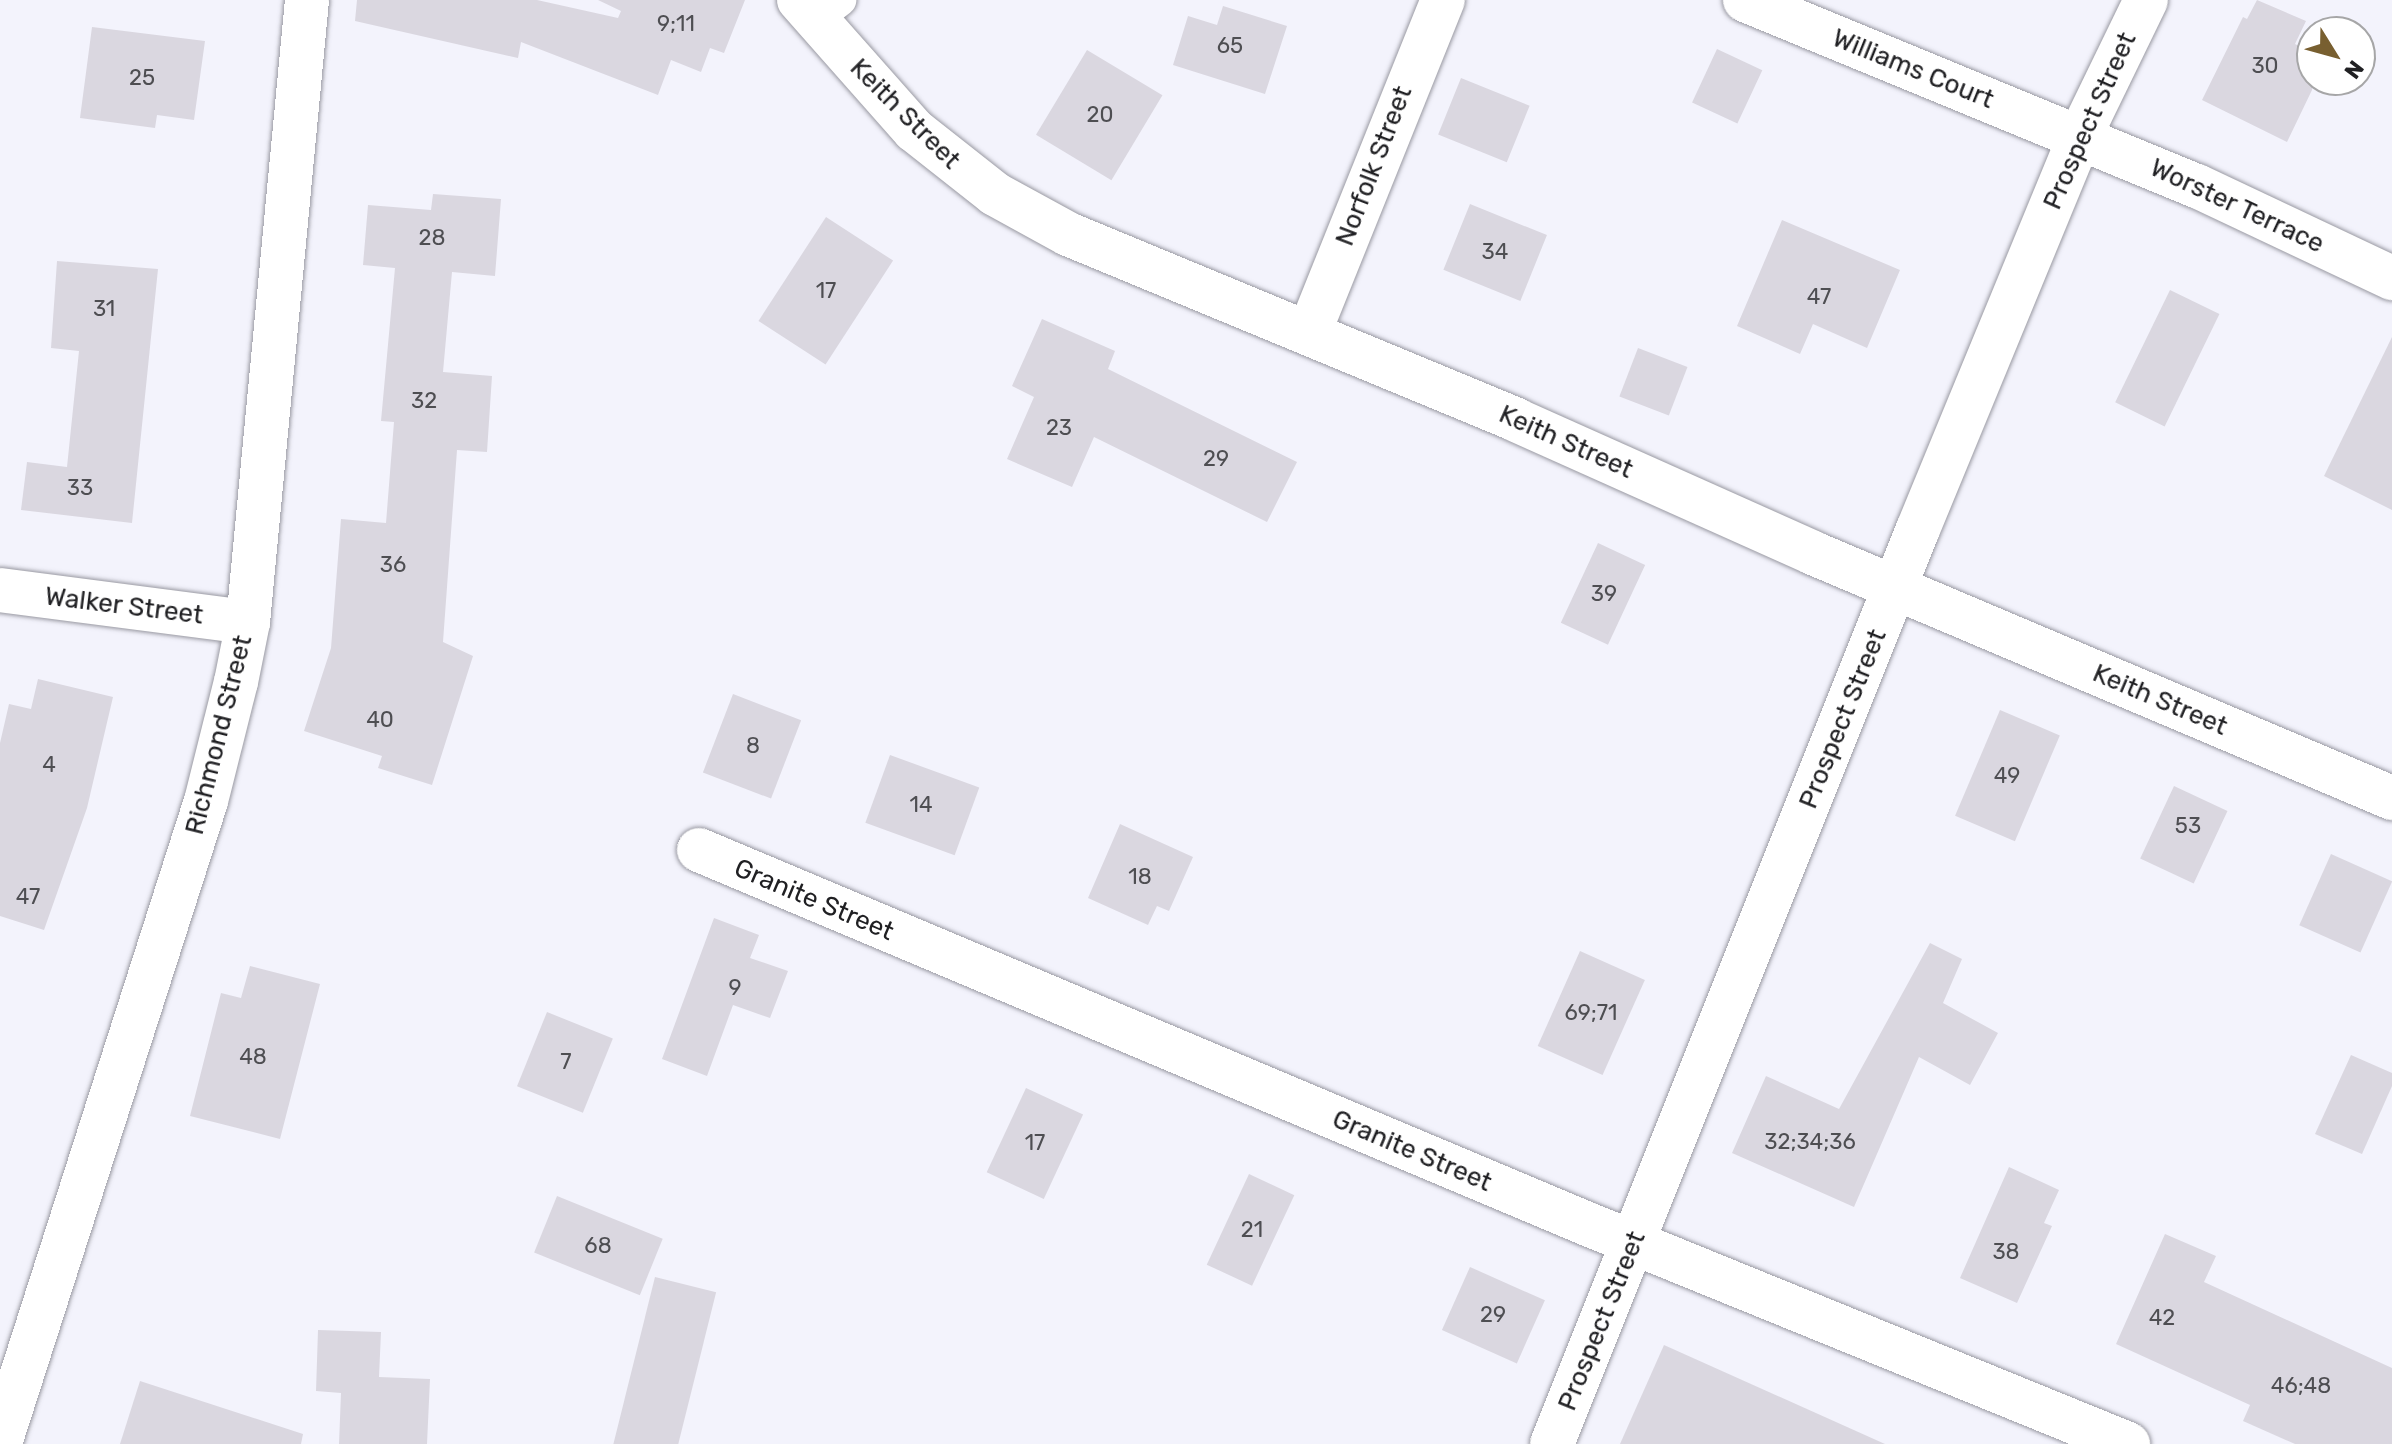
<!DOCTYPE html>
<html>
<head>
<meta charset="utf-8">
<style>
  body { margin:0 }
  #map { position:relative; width:2392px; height:1444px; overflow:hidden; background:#f3f3fc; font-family:Rubik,sans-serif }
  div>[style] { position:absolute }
  .building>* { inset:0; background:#dad7e0; transform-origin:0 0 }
  .roads { filter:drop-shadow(0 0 2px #9999a2) drop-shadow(0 0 2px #9999a2) }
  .service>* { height:32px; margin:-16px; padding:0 16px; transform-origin:16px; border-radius:16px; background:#fff }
  .minor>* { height:44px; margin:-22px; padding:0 22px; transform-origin:22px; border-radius:22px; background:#fff }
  span { translate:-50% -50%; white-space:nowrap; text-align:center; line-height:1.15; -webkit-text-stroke:7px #fff; paint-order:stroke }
  .number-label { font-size:22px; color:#4e4e52 }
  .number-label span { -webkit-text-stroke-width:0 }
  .street-label { font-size:26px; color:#202023 }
  .north { position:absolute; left:2296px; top:16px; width:80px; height:80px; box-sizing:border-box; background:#fff; border:2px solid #a6a6a7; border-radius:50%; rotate:127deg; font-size:22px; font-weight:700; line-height:32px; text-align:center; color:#202023 }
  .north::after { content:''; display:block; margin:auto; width:28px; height:36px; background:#785f30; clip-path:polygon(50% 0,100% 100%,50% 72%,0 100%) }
</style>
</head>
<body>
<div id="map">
  <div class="building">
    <div style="clip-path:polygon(357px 0,537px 0,618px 18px,621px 11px,598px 0,745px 0,724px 53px,710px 48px,701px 72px,671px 60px,658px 95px,521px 42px,518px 58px,355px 21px)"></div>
    <div style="clip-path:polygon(2257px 0,2306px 21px,2295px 44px,2312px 53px,2312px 90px,2287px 142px,2202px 100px,2243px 17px,2247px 19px)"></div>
    <div style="clip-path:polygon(1223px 6px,1287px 26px,1265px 94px,1173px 65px,1188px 16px,1217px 25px)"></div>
    <div style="clip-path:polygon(92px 27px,205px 41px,194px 120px,157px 115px,155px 128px,80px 118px)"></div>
    <div style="left:1717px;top:49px;width:50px;height:59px;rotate:25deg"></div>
    <div style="left:1087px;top:50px;width:88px;height:99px;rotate:31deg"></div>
    <div style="left:1461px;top:78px;width:74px;height:61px;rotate:22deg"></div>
    <div style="clip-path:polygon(433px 194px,501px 199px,495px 276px,452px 272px,443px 372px,492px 376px,487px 452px,457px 450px,443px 642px,473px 656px,432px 785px,378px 768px,382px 756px,304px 731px,331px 648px,341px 519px,386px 523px,394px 422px,381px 421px,395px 268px,363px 265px,368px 205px,431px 210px)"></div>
    <div style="left:1470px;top:204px;width:83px;height:71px;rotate:22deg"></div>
    <div style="left:826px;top:217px;width:80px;height:124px;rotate:33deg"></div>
    <div style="clip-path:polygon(1782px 220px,1900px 270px,1867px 348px,1813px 324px,1800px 354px,1737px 326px)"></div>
    <div style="clip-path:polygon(57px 261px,158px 269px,132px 523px,21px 510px,27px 462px,67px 467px,79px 351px,51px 348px)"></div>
    <div style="left:2170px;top:290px;width:55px;height:125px;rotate:26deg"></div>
    <div style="clip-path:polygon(1042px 319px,1115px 351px,1108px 369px,1297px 462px,1267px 522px,1094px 437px,1072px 487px,1007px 459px,1034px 397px,1012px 386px)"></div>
    <div style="clip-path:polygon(2392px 337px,2392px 510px,2324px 476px)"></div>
    <div style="left:1638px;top:348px;width:53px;height:52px;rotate:21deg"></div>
    <div style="left:1598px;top:543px;width:52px;height:88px;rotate:25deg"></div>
    <div style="clip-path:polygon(38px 679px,113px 697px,87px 808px,44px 930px,0 916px,0 743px,9px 704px,31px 709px)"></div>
    <div style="left:733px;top:694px;width:73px;height:84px;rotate:21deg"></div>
    <div style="left:2000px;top:710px;width:65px;height:115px;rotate:23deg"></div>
    <div style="left:890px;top:755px;width:95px;height:72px;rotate:20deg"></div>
    <div style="left:2174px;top:786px;width:59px;height:80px;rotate:25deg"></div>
    <div style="clip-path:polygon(1120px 824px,1193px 857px,1169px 911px,1157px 906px,1148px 925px,1088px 898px)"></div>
    <div style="left:2331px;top:854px;width:67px;height:78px;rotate:24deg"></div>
    <div style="clip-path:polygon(714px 918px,759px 935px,750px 958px,788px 971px,770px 1018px,733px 1005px,707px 1076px,662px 1059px)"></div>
    <div style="clip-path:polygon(1930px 943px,1962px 959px,1943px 1003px,1998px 1033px,1970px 1085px,1919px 1057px,1854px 1207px,1732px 1153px,1766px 1076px,1839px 1109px)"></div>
    <div style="left:1580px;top:951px;width:71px;height:104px;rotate:24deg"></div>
    <div style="clip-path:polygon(250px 966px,320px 984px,280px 1139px,190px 1116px,221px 993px,241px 998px)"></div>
    <div style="left:547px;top:1012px;width:71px;height:80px;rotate:22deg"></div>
    <div style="clip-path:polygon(2351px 1055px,2392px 1073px,2392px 1086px,2362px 1154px,2315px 1134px)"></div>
    <div style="left:1026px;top:1088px;width:63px;height:93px;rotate:25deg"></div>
    <div style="clip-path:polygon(2009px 1167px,2059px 1190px,2044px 1223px,2052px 1226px,2017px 1303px,1960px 1278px)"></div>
    <div style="left:1249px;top:1174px;width:50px;height:100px;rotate:25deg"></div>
    <div style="left:557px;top:1196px;width:114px;height:61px;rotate:22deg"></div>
    <div style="clip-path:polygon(2165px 1234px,2216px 1256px,2204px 1282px,2392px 1368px,2392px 1444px,2295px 1444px,2243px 1421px,2250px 1405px,2116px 1344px)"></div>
    <div style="left:1470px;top:1267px;width:82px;height:69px;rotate:24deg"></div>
    <div style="left:655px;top:1277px;width:63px;height:172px;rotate:14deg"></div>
    <div style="clip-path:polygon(318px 1330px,381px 1332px,379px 1377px,430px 1379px,427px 1444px,339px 1444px,341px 1393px,316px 1391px)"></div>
    <div style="clip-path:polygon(1664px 1345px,1885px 1444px,1620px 1444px)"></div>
    <div style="clip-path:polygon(140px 1381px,303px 1434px,301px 1444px,120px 1444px)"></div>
  </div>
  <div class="roads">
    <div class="service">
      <div style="left:816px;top:19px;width:31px;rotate:-38deg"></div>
    </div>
    <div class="minor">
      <div style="left:799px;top:0;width:174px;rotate:48.5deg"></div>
      <div style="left:914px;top:130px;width:103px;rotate:38.3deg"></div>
      <div style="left:995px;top:194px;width:83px;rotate:28.7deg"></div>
      <div style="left:1068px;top:234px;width:485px;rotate:22.5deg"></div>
      <div style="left:1516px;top:420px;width:325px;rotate:24.1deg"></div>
      <div style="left:1813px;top:553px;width:629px;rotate:22.94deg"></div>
      <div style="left:1745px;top:0;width:489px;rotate:22.4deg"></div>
      <div style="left:2197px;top:186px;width:216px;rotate:25.3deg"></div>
      <div style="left:1309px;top:333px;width:359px;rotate:-68.1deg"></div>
      <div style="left:0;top:590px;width:250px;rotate:7.4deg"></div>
      <div style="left:699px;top:850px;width:967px;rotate:22.83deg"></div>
      <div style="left:1590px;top:1225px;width:581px;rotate:22.15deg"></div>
      <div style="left:0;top:1443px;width:674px;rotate:-72.21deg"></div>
      <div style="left:206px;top:801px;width:123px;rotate:-75.9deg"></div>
      <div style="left:236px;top:682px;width:61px;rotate:-78.7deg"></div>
      <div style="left:248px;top:622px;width:625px;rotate:-84.58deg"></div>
      <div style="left:1552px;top:1444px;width:985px;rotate:-68.2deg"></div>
      <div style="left:1918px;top:529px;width:425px;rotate:-67.6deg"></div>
      <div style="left:2080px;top:136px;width:151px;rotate:-64.1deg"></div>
    </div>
  </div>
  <div class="number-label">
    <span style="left:676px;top:24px">9;11</span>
    <span style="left:1230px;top:46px">65</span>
    <span style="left:2265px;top:66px">30</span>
    <span style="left:142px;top:78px">25</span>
    <span style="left:1100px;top:115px">20</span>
    <span style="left:432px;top:238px">28</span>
    <span style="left:1495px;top:252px">34</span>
    <span style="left:826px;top:291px">17</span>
    <span style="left:1819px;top:297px">47</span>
    <span style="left:104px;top:309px">31</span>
    <span style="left:424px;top:401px">32</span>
    <span style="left:1059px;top:428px">23</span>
    <span style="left:1216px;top:459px">29</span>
    <span style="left:80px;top:488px">33</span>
    <span style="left:393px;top:565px">36</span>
    <span style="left:1604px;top:594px">39</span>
    <span style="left:380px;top:720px">40</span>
    <span style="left:753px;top:746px">8</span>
    <span style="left:49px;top:765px">4</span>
    <span style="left:2007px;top:776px">49</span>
    <span style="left:921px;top:805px">14</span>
    <span style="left:2188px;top:826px">53</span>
    <span style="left:1140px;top:877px">18</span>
    <span style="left:28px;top:897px">47</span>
    <span style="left:735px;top:988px">9</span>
    <span style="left:1591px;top:1013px">69;71</span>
    <span style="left:253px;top:1057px">48</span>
    <span style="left:566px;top:1062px">7</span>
    <span style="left:1810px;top:1142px">32;34;36</span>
    <span style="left:1035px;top:1143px">17</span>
    <span style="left:1252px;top:1230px">21</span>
    <span style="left:598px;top:1246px">68</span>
    <span style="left:2006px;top:1252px">38</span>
    <span style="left:1493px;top:1315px">29</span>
    <span style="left:2162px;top:1318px">42</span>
    <span style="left:2301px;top:1386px">46;48</span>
  </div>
  <div class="street-label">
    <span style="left:1913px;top:69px;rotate:22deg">Williams Court</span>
    <span style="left:905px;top:114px;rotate:45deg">Keith Street</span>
    <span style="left:2090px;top:121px;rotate:-66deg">Prospect Street</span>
    <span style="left:1374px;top:166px;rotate:-69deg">Norfolk Street</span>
    <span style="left:2237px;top:206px;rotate:25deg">Worster Terrace</span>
    <span style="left:1566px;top:442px;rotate:24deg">Keith Street</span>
    <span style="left:124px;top:606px;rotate:7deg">Walker Street</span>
    <span style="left:2160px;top:700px;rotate:23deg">Keith Street</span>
    <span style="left:1843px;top:719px;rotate:-68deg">Prospect Street</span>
    <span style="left:219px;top:735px;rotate:-76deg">Richmond Street</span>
    <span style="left:814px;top:900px;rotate:23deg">Granite Street</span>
    <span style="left:1412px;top:1151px;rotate:23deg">Granite Street</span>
    <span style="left:1602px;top:1321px;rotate:-68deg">Prospect Street</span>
  </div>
  <div class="north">N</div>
</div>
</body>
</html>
